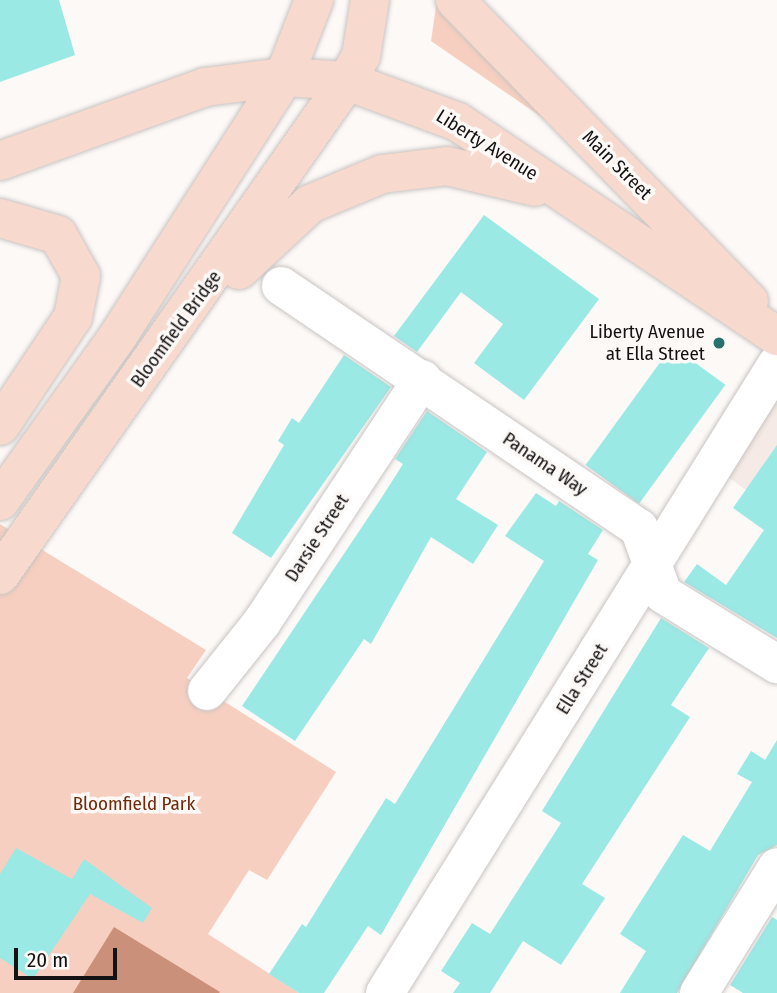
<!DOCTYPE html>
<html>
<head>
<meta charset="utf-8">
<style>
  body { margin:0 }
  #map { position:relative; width:777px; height:993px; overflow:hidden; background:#fdf9f7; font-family:"Fira Sans Condensed",sans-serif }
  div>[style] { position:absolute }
  .built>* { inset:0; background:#f5eae5 }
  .green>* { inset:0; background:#f7cfc0 }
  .water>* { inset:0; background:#ca907a }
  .building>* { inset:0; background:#9ae9e5; transform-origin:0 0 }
  .roads { filter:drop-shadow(0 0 2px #c8c4c2) drop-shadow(0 0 2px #c8c4c2) }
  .minor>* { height:38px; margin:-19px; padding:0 19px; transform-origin:19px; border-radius:19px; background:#fff }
  .major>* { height:38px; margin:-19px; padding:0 19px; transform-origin:19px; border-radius:19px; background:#f7d9cd }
  .dots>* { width:19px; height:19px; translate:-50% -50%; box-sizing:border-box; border:4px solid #fdf9f7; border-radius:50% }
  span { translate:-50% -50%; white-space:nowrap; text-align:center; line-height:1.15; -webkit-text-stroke:7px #fdf9f7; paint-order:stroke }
  .street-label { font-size:19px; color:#141212 }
  .poi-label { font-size:19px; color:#141212 }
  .right { translate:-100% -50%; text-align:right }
  .park-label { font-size:19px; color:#712b0a }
  .scale { position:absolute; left:14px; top:948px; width:103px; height:32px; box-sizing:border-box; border:4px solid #141212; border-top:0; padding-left:9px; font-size:21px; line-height:24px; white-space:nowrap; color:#141212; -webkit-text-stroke:5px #fdf9f7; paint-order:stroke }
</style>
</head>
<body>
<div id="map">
  <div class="built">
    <div style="clip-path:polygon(777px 393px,777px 513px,724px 474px)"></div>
  </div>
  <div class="green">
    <div style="clip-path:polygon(437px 0,595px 154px,431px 41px)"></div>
    <div style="clip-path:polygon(0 524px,206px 650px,187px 678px,336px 772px,267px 880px,249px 870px,208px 934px,299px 993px,0 993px)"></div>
  </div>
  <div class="water">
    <div style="clip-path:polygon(114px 927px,220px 992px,219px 993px,73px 993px)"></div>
  </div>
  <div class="building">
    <div style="clip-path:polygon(0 0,59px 0,75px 55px,0 82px)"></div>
    <div style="clip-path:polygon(484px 215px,599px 299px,524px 400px,474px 363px,503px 324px,461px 292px,417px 352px,394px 336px)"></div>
    <div style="left:672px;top:346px;width:66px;height:147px;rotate:36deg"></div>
    <div style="clip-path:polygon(344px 355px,391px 387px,271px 558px,232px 533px,284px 445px,278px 441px,292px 418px,299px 423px)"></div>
    <div style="clip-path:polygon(427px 411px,487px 452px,456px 499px,498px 525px,473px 564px,431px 537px,371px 644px,364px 639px,295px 741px,242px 706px,382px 497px,403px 464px,395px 459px)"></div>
    <div style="clip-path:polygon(777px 445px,777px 638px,684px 582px,697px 564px,726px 585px,764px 530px,733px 508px)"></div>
    <div style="clip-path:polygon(536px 493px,556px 506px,559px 501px,603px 530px,588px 554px,598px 560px,381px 935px,368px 926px,324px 993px,299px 993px,269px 974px,302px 924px,306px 927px,386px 798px,395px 804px,544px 561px,505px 536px)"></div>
    <div style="clip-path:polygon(661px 618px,709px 648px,671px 705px,690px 717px,582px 884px,605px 898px,561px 965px,523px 941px,490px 993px,453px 993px,460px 983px,441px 971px,472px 923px,490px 934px,561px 823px,542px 811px)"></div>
    <div style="clip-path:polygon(777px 740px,777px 845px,758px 855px,677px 993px,620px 993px,646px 951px,620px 934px,683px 835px,710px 851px,752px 782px,737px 774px,751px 751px,765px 760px)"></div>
    <div style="clip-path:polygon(16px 848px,72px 879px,84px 859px,152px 908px,143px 923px,90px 894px,33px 979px,0 958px,0 874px)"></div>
    <div style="clip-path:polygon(772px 917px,777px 920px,777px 993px,743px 993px,730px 985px)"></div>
  </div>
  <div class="roads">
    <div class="minor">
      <div style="left:281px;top:286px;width:432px;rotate:34.1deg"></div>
      <div style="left:639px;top:528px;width:70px;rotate:70deg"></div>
      <div style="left:663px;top:594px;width:134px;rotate:31.6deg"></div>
      <div style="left:207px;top:691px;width:88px;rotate:-51.4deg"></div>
      <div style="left:262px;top:622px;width:291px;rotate:-56.6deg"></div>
      <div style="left:385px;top:993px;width:741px;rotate:-58.07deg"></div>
      <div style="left:699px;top:993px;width:148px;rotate:-58.2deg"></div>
    </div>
    <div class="major">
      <div style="left:455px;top:0;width:421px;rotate:45.7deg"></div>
      <div style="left:0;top:161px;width:218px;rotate:-19.8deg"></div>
      <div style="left:205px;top:87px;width:80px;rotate:-7.2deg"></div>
      <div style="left:284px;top:77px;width:63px;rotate:3.6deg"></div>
      <div style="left:347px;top:81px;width:118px;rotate:20.3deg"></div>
      <div style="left:458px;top:122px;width:384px;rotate:33.9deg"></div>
      <div style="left:0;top:218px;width:60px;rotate:16.3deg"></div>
      <div style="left:58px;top:235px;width:47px;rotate:60.7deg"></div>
      <div style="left:81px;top:276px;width:42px;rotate:101deg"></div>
      <div style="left:73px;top:317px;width:131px;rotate:123.8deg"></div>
      <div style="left:239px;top:270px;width:97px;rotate:-42.9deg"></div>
      <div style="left:310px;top:204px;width:78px;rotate:-22.6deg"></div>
      <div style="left:382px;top:174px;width:65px;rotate:-7deg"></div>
      <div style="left:447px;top:166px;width:90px;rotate:13.4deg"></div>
      <div style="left:0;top:501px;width:203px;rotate:-54.4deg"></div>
      <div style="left:118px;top:336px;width:308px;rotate:-57.3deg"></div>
      <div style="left:284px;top:77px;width:83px;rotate:-68.7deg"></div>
      <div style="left:0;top:575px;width:604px;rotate:-54.91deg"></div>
      <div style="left:347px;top:81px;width:29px;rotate:-61deg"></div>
      <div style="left:361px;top:56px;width:57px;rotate:-80.9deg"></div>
    </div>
  </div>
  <div class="dots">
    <div style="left:719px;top:343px;background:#26716e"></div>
  </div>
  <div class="street-label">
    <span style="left:487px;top:145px;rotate:32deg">Liberty Avenue</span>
    <span style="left:617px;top:165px;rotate:45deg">Main Street</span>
    <span style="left:176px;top:329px;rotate:-54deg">Bloomfield Bridge</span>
    <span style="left:545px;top:464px;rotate:34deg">Panama Way</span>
    <span style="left:317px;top:538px;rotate:-57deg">Darsie Street</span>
    <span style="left:582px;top:679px;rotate:-58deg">Ella Street</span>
  </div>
  <div class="poi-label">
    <span class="right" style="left:705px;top:343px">Liberty Avenue<br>at Ella Street</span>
  </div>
  <div class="park-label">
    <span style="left:134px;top:804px">Bloomfield Park</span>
  </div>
  <div class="scale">20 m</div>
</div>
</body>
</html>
